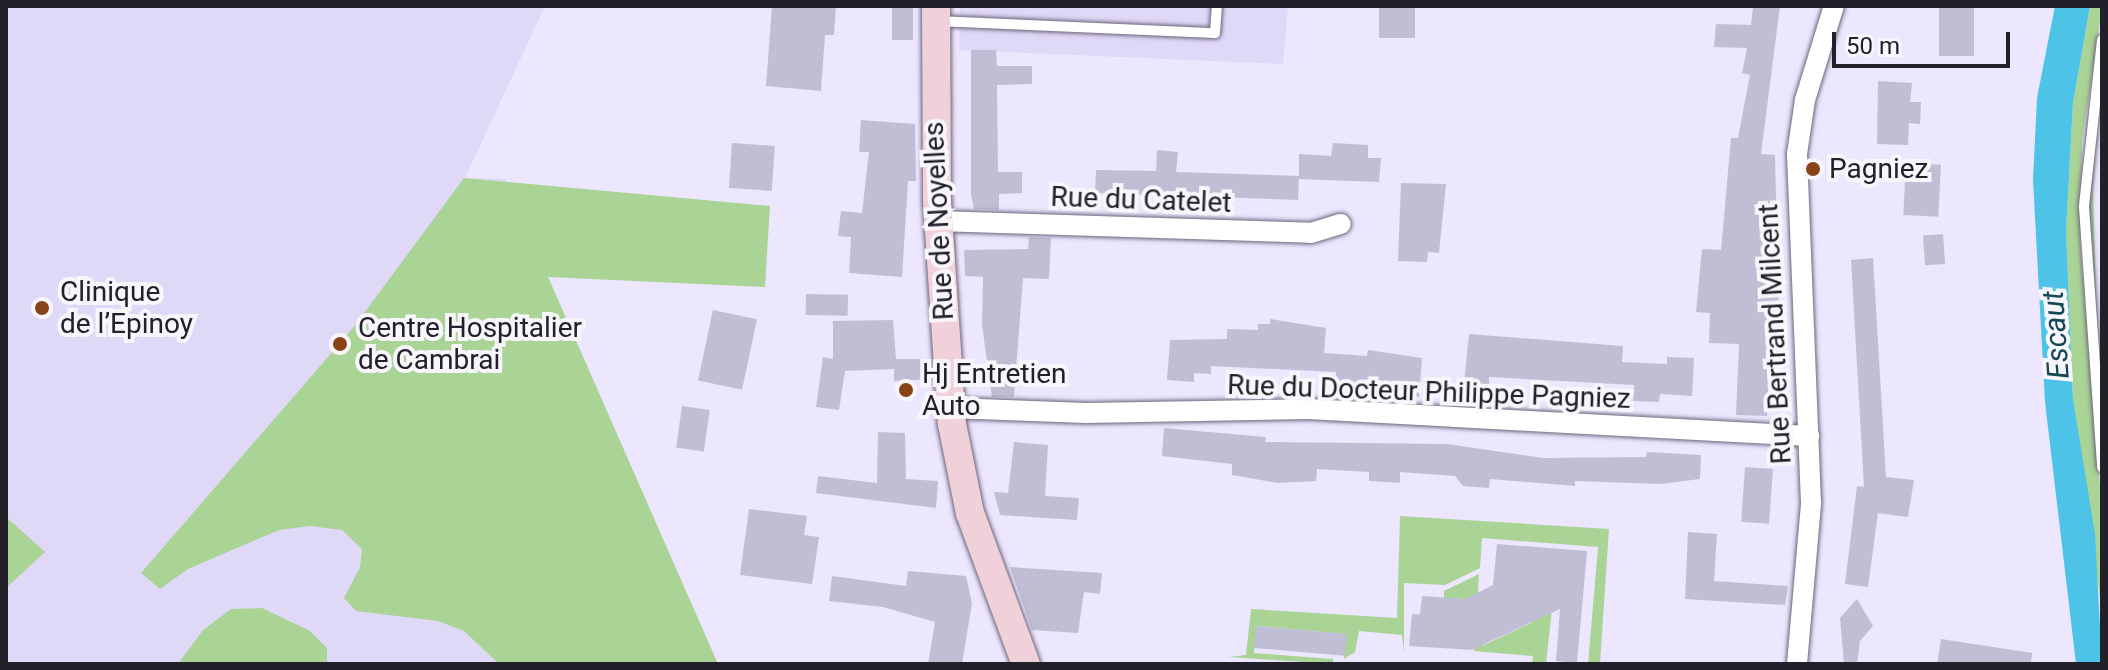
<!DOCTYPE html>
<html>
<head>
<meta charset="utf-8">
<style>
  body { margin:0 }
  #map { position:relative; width:2108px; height:670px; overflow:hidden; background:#ece6fe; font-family:Roboto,sans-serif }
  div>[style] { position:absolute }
  .built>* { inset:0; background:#e0d8f7 }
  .green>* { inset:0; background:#aad396 }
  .water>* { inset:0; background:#4ec3e8 }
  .building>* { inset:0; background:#c0bed5; transform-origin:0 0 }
  .roads { filter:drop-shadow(0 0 2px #6c667b) drop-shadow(0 0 2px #6c667b) }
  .lane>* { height:10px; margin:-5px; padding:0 5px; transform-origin:5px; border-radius:5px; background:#fff }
  .street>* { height:20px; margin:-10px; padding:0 10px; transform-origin:10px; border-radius:10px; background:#fff }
  .secondary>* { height:28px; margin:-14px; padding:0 14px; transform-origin:14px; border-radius:14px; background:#f0d1d9 }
  .dots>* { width:22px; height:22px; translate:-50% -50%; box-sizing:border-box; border:4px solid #f8f6fb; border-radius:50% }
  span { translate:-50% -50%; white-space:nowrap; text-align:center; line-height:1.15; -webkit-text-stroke:8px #f8f6fb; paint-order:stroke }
  .poi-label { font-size:28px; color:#222028 }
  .left { translate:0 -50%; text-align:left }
  .street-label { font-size:28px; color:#222028 }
  .water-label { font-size:30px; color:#144756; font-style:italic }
  .frame { position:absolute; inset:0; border:8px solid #222028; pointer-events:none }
  .scale { position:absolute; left:1832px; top:32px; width:178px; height:36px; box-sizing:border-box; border:4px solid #222028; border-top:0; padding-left:10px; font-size:24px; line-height:28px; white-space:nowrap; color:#222028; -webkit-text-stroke:6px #f8f6fb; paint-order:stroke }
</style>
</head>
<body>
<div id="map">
  <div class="built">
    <div style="clip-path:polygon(6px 6px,545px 6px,465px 178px,505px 179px,718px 664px,6px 664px)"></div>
    <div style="clip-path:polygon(960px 6px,1288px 6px,1283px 64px,959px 50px)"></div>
  </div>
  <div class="green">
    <div style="clip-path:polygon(2090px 6px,2102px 9px,2082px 141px,2080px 242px,2102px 510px,2102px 613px,2073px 399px,2066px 231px,2073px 103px)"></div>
    <div style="clip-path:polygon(2102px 70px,2093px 186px,2098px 372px,2089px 206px)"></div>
    <div style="clip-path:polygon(464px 178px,770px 206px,765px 287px,548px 277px,718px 664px,499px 664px,464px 631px,438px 621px,356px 611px,344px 598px,360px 567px,362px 549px,342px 530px,310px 526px,279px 530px,188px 569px,160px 589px,141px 573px,353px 328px)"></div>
    <div style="clip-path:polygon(1400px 516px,1609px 529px,1600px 663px,1606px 664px,1588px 664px,1598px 547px,1482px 538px,1480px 568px,1445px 585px,1404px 583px,1404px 653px,1402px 635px,1359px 631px,1355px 652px,1344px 659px,1346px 634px,1257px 626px,1254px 653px,1333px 659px,1333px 664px,1229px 657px,1246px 655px,1251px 609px,1397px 618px)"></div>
    <div style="clip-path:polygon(6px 517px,45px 552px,6px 588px)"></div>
    <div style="clip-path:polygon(1479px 574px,1478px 593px,1465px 599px,1444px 598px,1444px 591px)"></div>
    <div style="clip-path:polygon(1553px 600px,1546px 664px,1532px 664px,1533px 656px,1474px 651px,1476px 634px,1482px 646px,1533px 622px,1525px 603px)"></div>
    <div style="clip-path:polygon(262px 608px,310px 631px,327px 648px,327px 664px,178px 664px,203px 630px,231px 609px)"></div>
  </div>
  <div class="water">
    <div style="clip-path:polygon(2055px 6px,2090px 6px,2073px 103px,2066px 231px,2073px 399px,2095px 534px,2102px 664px,2076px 664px,2045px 402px,2033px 180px,2037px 98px)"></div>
  </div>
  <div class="building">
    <div style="clip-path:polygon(772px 6px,836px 6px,834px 35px,825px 35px,821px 91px,766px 86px)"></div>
    <div style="left:892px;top:6px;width:21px;height:34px"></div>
    <div style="left:1379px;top:6px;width:36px;height:32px"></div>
    <div style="clip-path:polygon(1753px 6px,1780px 6px,1761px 154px,1775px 155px,1779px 325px,1783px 325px,1784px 346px,1770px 345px,1767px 416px,1736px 415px,1739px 344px,1709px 343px,1710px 313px,1696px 312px,1702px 249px,1721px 250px,1731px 138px,1738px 138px,1750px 75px,1742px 73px,1747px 48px,1714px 47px,1716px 24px,1751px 25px)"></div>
    <div style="left:1939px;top:6px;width:35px;height:50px"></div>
    <div style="clip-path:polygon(971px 50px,996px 50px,997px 66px,1032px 66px,1032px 84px,997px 85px,998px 172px,1022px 172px,1022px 193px,999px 194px,999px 210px,974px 209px,971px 194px)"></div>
    <div style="clip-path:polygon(1878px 81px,1912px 83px,1910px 102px,1921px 102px,1920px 124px,1909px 123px,1908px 145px,1877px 144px)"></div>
    <div style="clip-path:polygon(861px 120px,915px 124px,916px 181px,908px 181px,902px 277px,849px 273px,851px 237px,838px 236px,841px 211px,862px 213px,869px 152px,859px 152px)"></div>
    <div style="left:732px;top:143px;width:43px;height:45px;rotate:4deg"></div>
    <div style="clip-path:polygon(1333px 143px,1368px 145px,1368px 158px,1381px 158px,1379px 182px,1299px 179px,1299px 154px,1331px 156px)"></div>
    <div style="clip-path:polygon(1157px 150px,1178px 152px,1176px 172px,1299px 176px,1298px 200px,1095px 193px,1096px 170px,1156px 171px)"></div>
    <div style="left:1906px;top:163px;width:35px;height:52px;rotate:3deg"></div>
    <div style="clip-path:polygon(1401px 183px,1446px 184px,1439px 253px,1428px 252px,1427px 262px,1398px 261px)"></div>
    <div style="left:1943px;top:234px;width:30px;height:20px;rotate:86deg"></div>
    <div style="clip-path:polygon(1029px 237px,1051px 238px,1049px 279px,1023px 278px,1014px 397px,992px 397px,982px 325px,983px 277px,965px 276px,964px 250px,1028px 249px)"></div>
    <div style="clip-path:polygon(1873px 258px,1886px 477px,1914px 480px,1908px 517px,1878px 513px,1868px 587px,1845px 584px,1857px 486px,1864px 487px,1851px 260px)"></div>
    <div style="left:806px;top:294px;width:42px;height:21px;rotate:1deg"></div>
    <div style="left:713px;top:310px;width:45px;height:72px;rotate:12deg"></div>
    <div style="clip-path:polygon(1270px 319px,1326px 328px,1324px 353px,1367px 356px,1368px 350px,1422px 358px,1419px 397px,1335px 392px,1336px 372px,1211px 366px,1211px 374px,1194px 373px,1194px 382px,1167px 380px,1170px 340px,1227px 339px,1227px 329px,1258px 330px,1258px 324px,1270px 324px)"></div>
    <div style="clip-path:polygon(893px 320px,896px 359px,928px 359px,930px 379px,894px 381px,894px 369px,845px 371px,839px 410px,816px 407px,823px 357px,833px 359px,833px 321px)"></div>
    <div style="clip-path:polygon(1469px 334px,1623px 346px,1622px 362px,1667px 364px,1667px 357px,1694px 358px,1692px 396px,1660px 394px,1659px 402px,1633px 401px,1634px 385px,1489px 377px,1489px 385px,1464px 384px)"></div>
    <div style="left:682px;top:406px;width:28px;height:42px;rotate:8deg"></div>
    <div style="clip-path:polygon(1164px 428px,1266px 437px,1265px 442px,1447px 444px,1543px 458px,1646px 457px,1647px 452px,1701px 455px,1700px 479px,1660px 484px,1575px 481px,1575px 486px,1490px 479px,1489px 488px,1463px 486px,1455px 476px,1400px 472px,1400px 483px,1369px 481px,1369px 472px,1317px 469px,1316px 481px,1277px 483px,1232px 475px,1232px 464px,1162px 456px)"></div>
    <div style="clip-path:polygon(878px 432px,905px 433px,906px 479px,938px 481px,936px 508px,816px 493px,818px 476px,877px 483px)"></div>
    <div style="clip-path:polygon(1014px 442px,1048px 445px,1045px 496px,1079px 498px,1077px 520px,1000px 515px,994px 492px,1008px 493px)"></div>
    <div style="left:1745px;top:467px;width:28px;height:55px;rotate:4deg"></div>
    <div style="clip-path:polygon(749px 509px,807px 516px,804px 535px,819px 537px,812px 584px,740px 575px)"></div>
    <div style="clip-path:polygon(1688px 532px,1717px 534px,1714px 581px,1788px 586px,1785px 605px,1685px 599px)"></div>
    <div style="clip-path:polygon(1497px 544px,1587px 551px,1577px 663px,1556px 661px,1560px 609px,1472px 650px,1409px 646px,1412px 614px,1420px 614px,1422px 596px,1465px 599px,1493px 585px)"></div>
    <div style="clip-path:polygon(1010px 567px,1102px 573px,1100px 594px,1084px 592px,1078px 633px,1032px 630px)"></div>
    <div style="clip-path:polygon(908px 571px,966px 576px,972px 603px,962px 664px,928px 664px,935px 622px,883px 607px,829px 601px,832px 576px,906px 586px)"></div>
    <div style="clip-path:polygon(1857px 599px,1873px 626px,1860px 641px,1857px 664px,1844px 664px,1840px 618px)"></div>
    <div style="left:1256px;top:626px;width:91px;height:22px;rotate:5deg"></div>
    <div style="clip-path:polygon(1941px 639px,2032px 653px,2031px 664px,1937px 664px)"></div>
  </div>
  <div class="roads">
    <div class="lane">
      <div style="left:937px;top:21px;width:278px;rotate:2.5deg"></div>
      <div style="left:1215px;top:33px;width:27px;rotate:-86deg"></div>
      <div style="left:2102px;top:40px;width:168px;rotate:96.2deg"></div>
      <div style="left:2084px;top:207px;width:261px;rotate:86deg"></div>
    </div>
    <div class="street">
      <div style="left:937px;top:221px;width:374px;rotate:1.8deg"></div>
      <div style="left:1311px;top:233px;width:31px;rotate:-17deg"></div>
      <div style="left:951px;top:408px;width:135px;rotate:2.1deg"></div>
      <div style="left:1086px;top:413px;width:222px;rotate:-1deg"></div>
      <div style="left:1308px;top:409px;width:502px;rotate:3.08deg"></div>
      <div style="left:1797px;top:664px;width:162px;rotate:-85deg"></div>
      <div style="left:1811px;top:503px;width:349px;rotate:-92.3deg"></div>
      <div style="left:1797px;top:154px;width:55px;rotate:-81.6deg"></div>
      <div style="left:1805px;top:100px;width:98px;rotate:-72.9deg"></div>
    </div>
    <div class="secondary">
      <div style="left:936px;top:6px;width:194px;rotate:89.7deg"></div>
      <div style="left:937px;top:200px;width:225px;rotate:86.2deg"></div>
      <div style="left:952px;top:424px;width:91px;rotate:78.6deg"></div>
      <div style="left:970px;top:513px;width:161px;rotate:69.7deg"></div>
    </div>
  </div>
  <div class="dots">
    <div style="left:1813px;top:169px;background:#884417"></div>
    <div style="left:42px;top:308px;background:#884417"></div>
    <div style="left:340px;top:344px;background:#884417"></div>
    <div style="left:906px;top:390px;background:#884417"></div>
  </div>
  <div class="poi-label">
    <span class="left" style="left:1829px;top:169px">Pagniez</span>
    <span class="left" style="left:60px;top:308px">Clinique<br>de l’Epinoy</span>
    <span class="left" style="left:358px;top:344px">Centre Hospitalier<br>de Cambrai</span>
    <span class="left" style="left:922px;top:390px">Hj Entretien<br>Auto</span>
  </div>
  <div class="street-label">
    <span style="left:1141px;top:200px;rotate:2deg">Rue du Catelet</span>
    <span style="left:939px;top:221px;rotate:-93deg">Rue de Noyelles</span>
    <span style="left:1775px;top:334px;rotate:-93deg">Rue Bertrand Milcent</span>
    <span style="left:1429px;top:392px;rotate:2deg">Rue du Docteur Philippe Pagniez</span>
  </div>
  <div class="water-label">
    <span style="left:2056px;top:335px;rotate:-94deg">Escaut</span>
  </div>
  <div class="frame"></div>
  <div class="scale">50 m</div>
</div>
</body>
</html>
